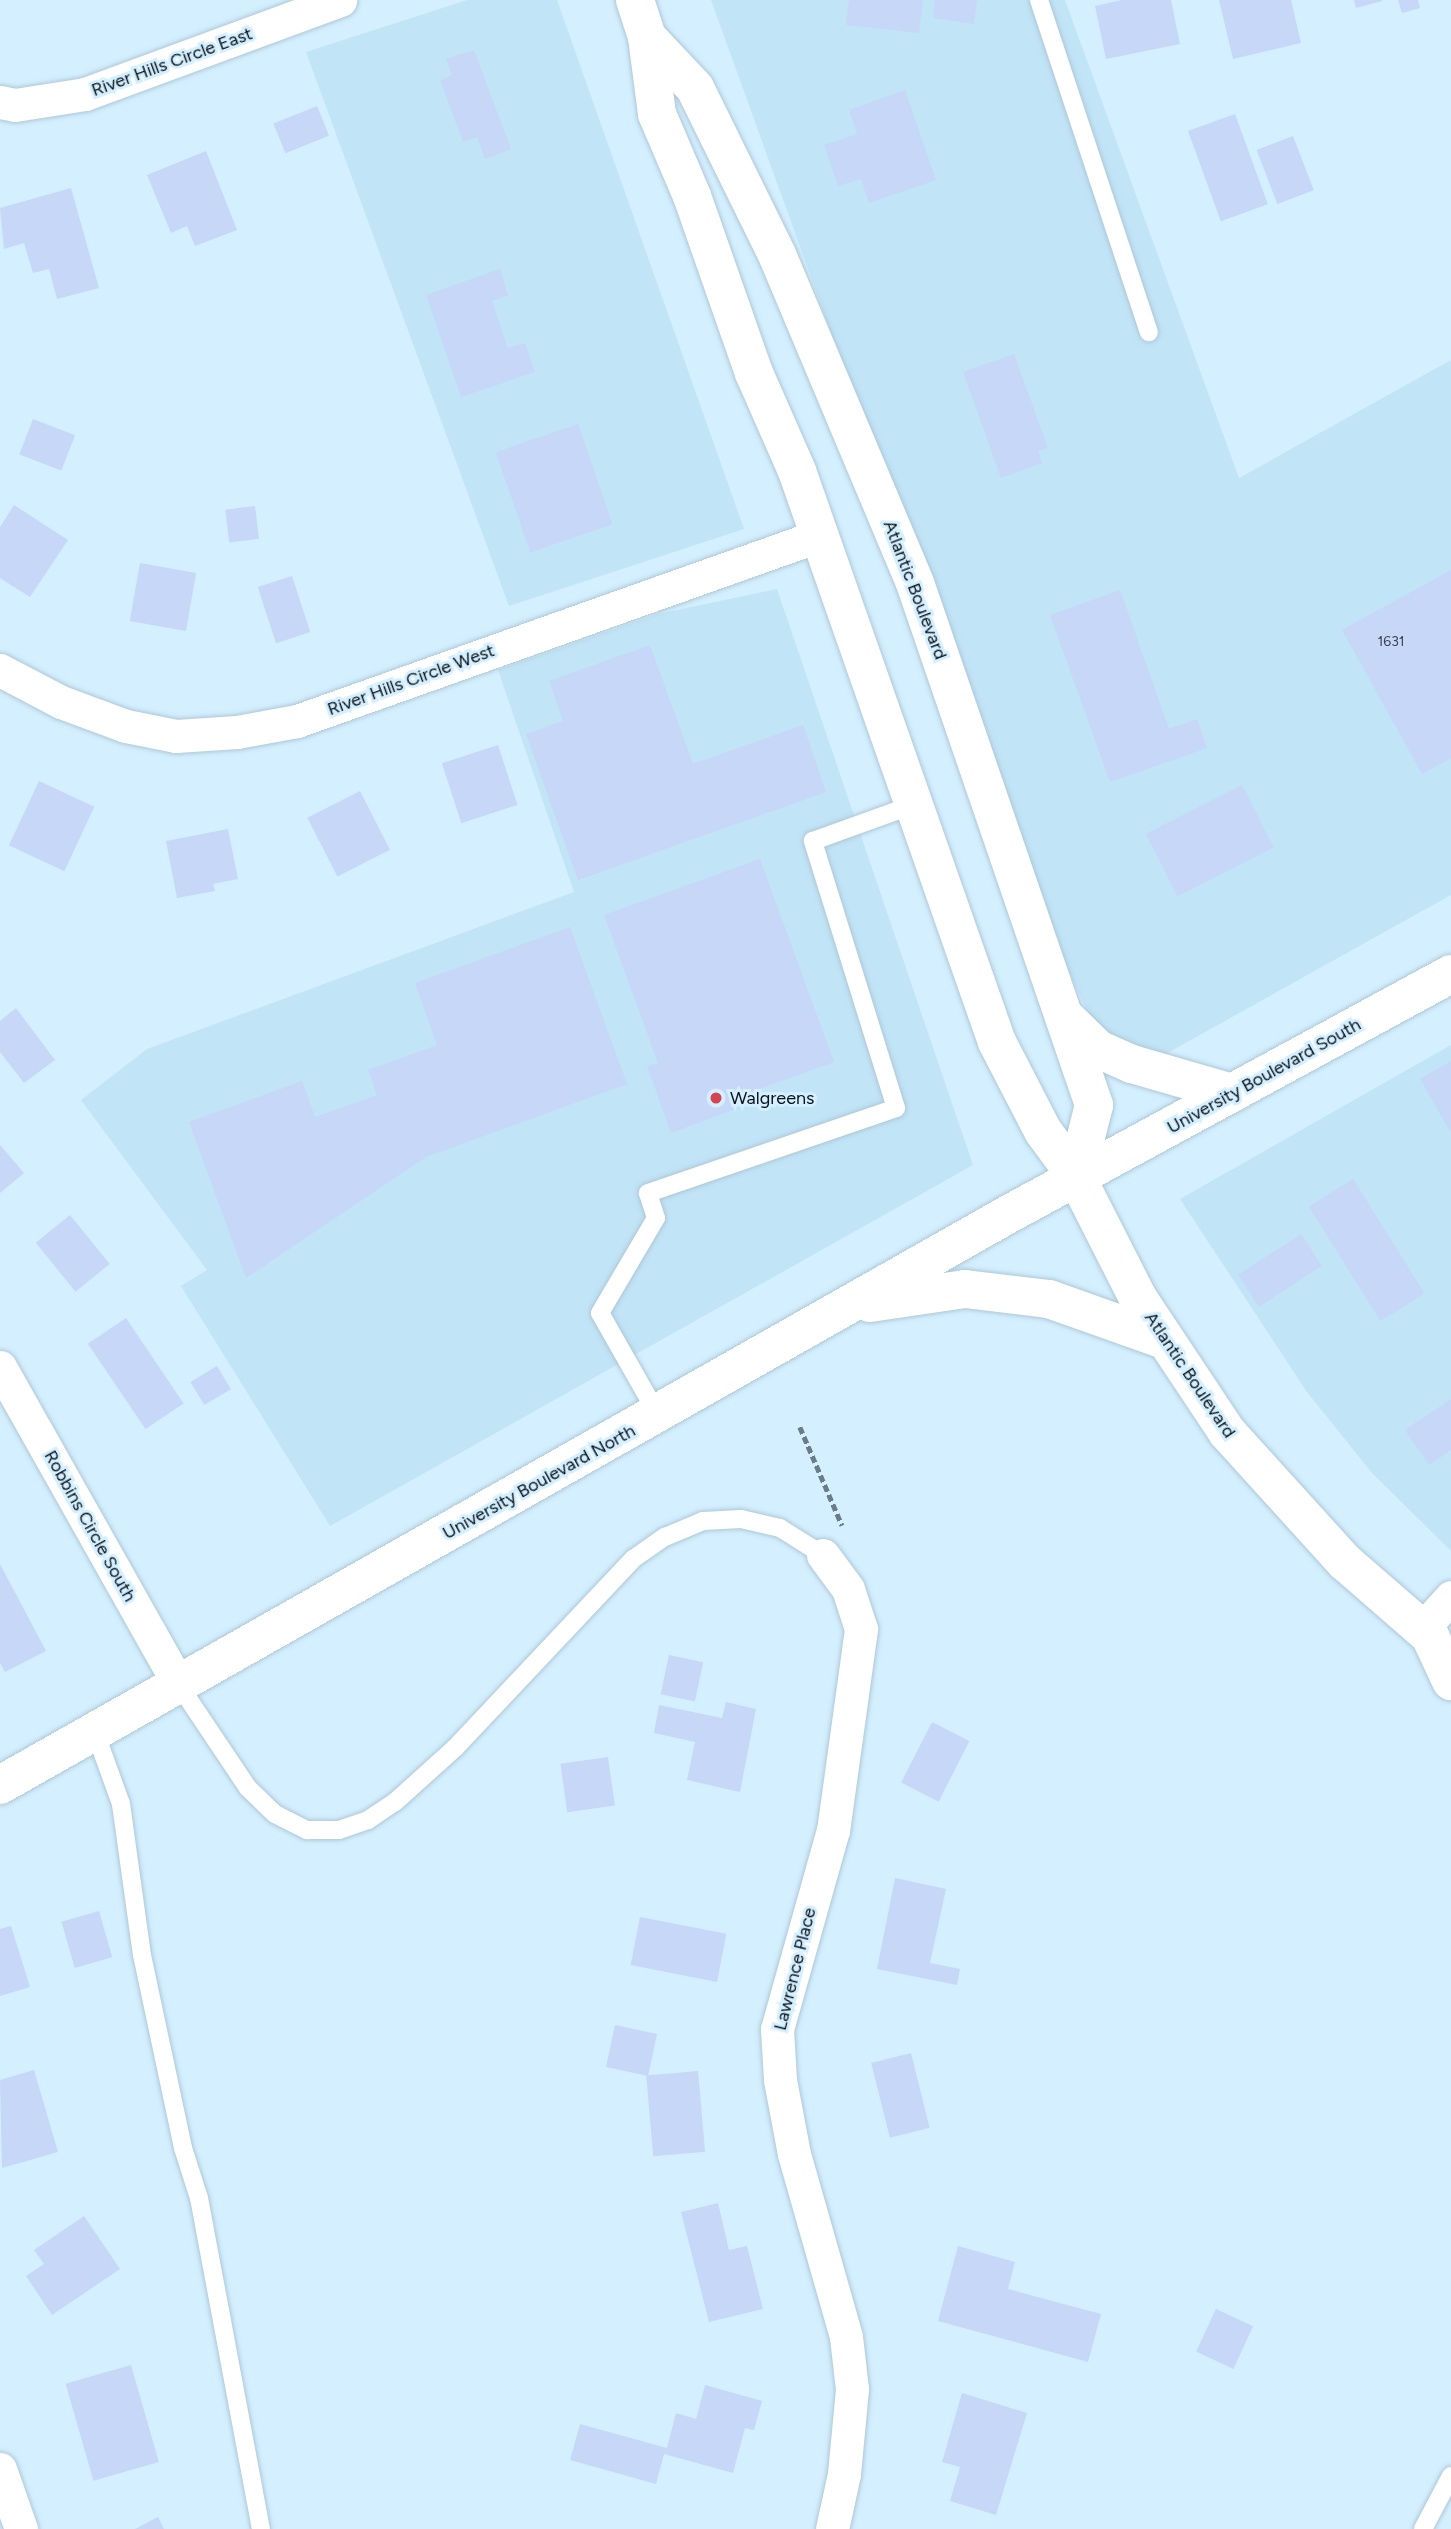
<!DOCTYPE html>
<html>
<head>
<meta charset="utf-8">
<style>
  body { margin:0 }
  #map { position:relative; width:1451px; height:2529px; overflow:hidden; background:#d4efff; font-family:Figtree,sans-serif }
  div>[style] { position:absolute }
  .built>* { inset:0; background:#c1e4f7 }
  .building>* { inset:0; background:#c6d7f8; transform-origin:0 0 }
  .path>* { height:4.5px; margin-top:-2.25px; transform-origin:0; background:repeating-linear-gradient(90deg,#6a7c87 0 7px,transparent 0 10.5px) }
  .roads { filter:drop-shadow(0 0 2px #aec8d7) drop-shadow(0 0 2px #aec8d7) }
  .service>* { height:18px; margin:-9px; padding:0 9px; transform-origin:9px; border-radius:9px; background:#fff }
  .minor>* { height:33px; margin:-16.5px; padding:0 16.5px; transform-origin:16.5px; border-radius:16.5px; background:#fff }
  .primary>* { height:38px; margin:-19px; padding:0 19px; transform-origin:19px; border-radius:19px; background:#fff }
  .dots>* { width:19px; height:19px; translate:-50% -50%; box-sizing:border-box; border:4px solid #d4efff; border-radius:50% }
  span { translate:-50% -50%; white-space:nowrap; text-align:center; line-height:1.15; -webkit-text-stroke:6px #d4efff; paint-order:stroke }
  .number-label { font-size:14px; color:#394451 }
  .number-label span { -webkit-text-stroke-width:0 }
  .street-label { font-size:18px; color:#0a1319 }
  .poi-label { font-size:18px; color:#0a1319 }
  .left { translate:0 -50%; text-align:left }
</style>
</head>
<body>
<div id="map">
  <div class="built">
    <div style="clip-path:polygon(467px 0,557px 0,744px 529px,509px 606px,306px 52px)"></div>
    <div style="clip-path:polygon(711px 0,1065px 0,1239px 478px,1451px 360px,1451px 895px,1119px 1080px,1068px 969px,980px 745px)"></div>
    <div style="clip-path:polygon(777px 589px,973px 1165px,330px 1526px,181px 1286px,207px 1270px,81px 1100px,147px 1049px,574px 892px,498px 670px,658px 614px)"></div>
    <div style="clip-path:polygon(1451px 1045px,1451px 1551px,1372px 1473px,1307px 1392px,1180px 1199px)"></div>
  </div>
  <div class="building">
    <div style="clip-path:polygon(849px 0,923px 0,919px 33px,846px 25px)"></div>
    <div style="clip-path:polygon(935px 0,977px 0,974px 24px,933px 18px)"></div>
    <div style="clip-path:polygon(1122px 0,1171px 0,1180px 44px,1106px 59px,1095px 6px)"></div>
    <div style="clip-path:polygon(1219px 0,1291px 0,1301px 43px,1233px 59px)"></div>
    <div style="clip-path:polygon(1354px 0,1382px 0,1382px 1px,1356px 8px)"></div>
    <div style="clip-path:polygon(1398px 0,1418px 0,1420px 8px,1402px 13px)"></div>
    <div style="clip-path:polygon(474px 50px,511px 149px,485px 159px,477px 137px,463px 142px,440px 80px,452px 75px,446px 59px)"></div>
    <div style="clip-path:polygon(905px 90px,936px 180px,869px 203px,861px 179px,838px 186px,824px 145px,857px 134px,849px 110px)"></div>
    <div style="left:317px;top:106px;width:32px;height:47px;rotate:68deg"></div>
    <div style="left:1235px;top:114px;width:96px;height:50px;rotate:70deg"></div>
    <div style="left:1293px;top:136px;width:58px;height:39px;rotate:69deg"></div>
    <div style="clip-path:polygon(206px 151px,237px 230px,195px 246px,187px 226px,171px 233px,147px 175px)"></div>
    <div style="clip-path:polygon(71px 188px,99px 288px,57px 299px,49px 269px,33px 273px,24px 243px,4px 249px,0 208px)"></div>
    <div style="clip-path:polygon(500px 269px,508px 295px,492px 301px,508px 348px,525px 343px,535px 372px,461px 397px,426px 295px)"></div>
    <div style="clip-path:polygon(1014px 354px,1048px 448px,1038px 451px,1042px 463px,1001px 478px,963px 372px)"></div>
    <div style="left:33px;top:419px;width:45px;height:38px;rotate:21deg"></div>
    <div style="left:578px;top:424px;width:106px;height:87px;rotate:71deg"></div>
    <div style="clip-path:polygon(14px 505px,68px 540px,30px 597px,0 578px,0 527px)"></div>
    <div style="left:255px;top:506px;width:33px;height:30px;rotate:83deg"></div>
    <div style="left:140px;top:563px;width:57px;height:59px;rotate:10deg"></div>
    <div style="clip-path:polygon(1451px 570px,1451px 758px,1422px 774px,1342px 630px)"></div>
    <div style="left:292px;top:576px;width:59px;height:36px;rotate:72deg"></div>
    <div style="clip-path:polygon(1120px 590px,1169px 729px,1197px 719px,1207px 748px,1110px 782px,1050px 615px)"></div>
    <div style="clip-path:polygon(650px 645px,693px 764px,803px 725px,826px 792px,578px 880px,526px 734px,563px 721px,549px 681px)"></div>
    <div style="left:498px;top:745px;width:63px;height:59px;rotate:72deg"></div>
    <div style="left:39px;top:781px;width:61px;height:71px;rotate:25deg"></div>
    <div style="left:1242px;top:785px;width:70px;height:108px;rotate:63deg"></div>
    <div style="left:360px;top:791px;width:66px;height:59px;rotate:63deg"></div>
    <div style="clip-path:polygon(228px 829px,238px 879px,213px 884px,215px 891px,177px 898px,166px 841px)"></div>
    <div style="clip-path:polygon(760px 859px,834px 1062px,737px 1097px,741px 1107px,671px 1133px,647px 1066px,658px 1063px,604px 915px)"></div>
    <div style="clip-path:polygon(570px 927px,627px 1084px,426px 1157px,246px 1278px,189px 1122px,302px 1081px,315px 1117px,377px 1095px,368px 1070px,437px 1045px,415px 983px)"></div>
    <div style="clip-path:polygon(16px 1008px,55px 1060px,24px 1083px,0 1052px,0 1021px)"></div>
    <div style="clip-path:polygon(1451px 1061px,1451px 1133px,1420px 1079px)"></div>
    <div style="clip-path:polygon(0 1145px,24px 1173px,0 1193px)"></div>
    <div style="left:1353px;top:1179px;width:135px;height:52px;rotate:58deg"></div>
    <div style="left:70px;top:1215px;width:63px;height:44px;rotate:51deg"></div>
    <div style="left:1301px;top:1234px;width:38px;height:75px;rotate:57deg"></div>
    <div style="left:126px;top:1318px;width:103px;height:46px;rotate:56deg"></div>
    <div style="left:217px;top:1366px;width:27px;height:31px;rotate:59deg"></div>
    <div style="clip-path:polygon(1451px 1399px,1451px 1450px,1429px 1465px,1405px 1430px)"></div>
    <div style="clip-path:polygon(0 1564px,46px 1651px,5px 1672px,0 1663px)"></div>
    <div style="left:669px;top:1655px;width:35px;height:40px;rotate:12deg"></div>
    <div style="clip-path:polygon(726px 1702px,756px 1709px,740px 1792px,687px 1780px,695px 1742px,654px 1733px,659px 1705px,722px 1718px)"></div>
    <div style="left:932px;top:1722px;width:42px;height:68px;rotate:27deg"></div>
    <div style="left:608px;top:1757px;width:49px;height:48px;rotate:82deg"></div>
    <div style="clip-path:polygon(895px 1878px,946px 1889px,930px 1963px,960px 1969px,957px 1985px,877px 1969px)"></div>
    <div style="left:99px;top:1911px;width:48px;height:39px;rotate:74deg"></div>
    <div style="left:640px;top:1917px;width:88px;height:49px;rotate:11deg"></div>
    <div style="clip-path:polygon(11px 1926px,30px 1987px,0 1996px,0 1929px)"></div>
    <div style="left:615px;top:2025px;width:43px;height:43px;rotate:12deg"></div>
    <div style="left:911px;top:2053px;width:77px;height:41px;rotate:76deg"></div>
    <div style="clip-path:polygon(34px 2070px,58px 2152px,2px 2168px,0 2080px)"></div>
    <div style="left:698px;top:2071px;width:81px;height:52px;rotate:85deg"></div>
    <div style="clip-path:polygon(718px 2203px,729px 2250px,747px 2246px,763px 2309px,709px 2322px,681px 2212px)"></div>
    <div style="clip-path:polygon(84px 2216px,120px 2269px,52px 2315px,26px 2276px,44px 2264px,34px 2250px)"></div>
    <div style="clip-path:polygon(958px 2246px,1015px 2262px,1008px 2289px,1101px 2314px,1088px 2362px,938px 2321px)"></div>
    <div style="left:1216px;top:2309px;width:41px;height:47px;rotate:25deg"></div>
    <div style="left:131px;top:2365px;width:101px;height:68px;rotate:74deg"></div>
    <div style="clip-path:polygon(705px 2385px,762px 2401px,754px 2430px,745px 2428px,733px 2473px,664px 2454px,656px 2484px,570px 2460px,580px 2424px,667px 2448px,676px 2413px,696px 2419px)"></div>
    <div style="clip-path:polygon(962px 2393px,1027px 2413px,996px 2515px,950px 2501px,960px 2467px,942px 2462px)"></div>
    <div style="clip-path:polygon(158px 2517px,164px 2529px,135px 2529px)"></div>
  </div>
  <div class="path">
    <div style="left:800px;top:1427px;width:107px;rotate:66.8deg"></div>
  </div>
  <div class="roads">
    <div class="service">
      <div style="left:1039px;top:0;width:350px;rotate:71.7deg"></div>
      <div style="left:658px;top:1415px;width:117px;rotate:-119.6deg"></div>
      <div style="left:600px;top:1313px;width:110px;rotate:-59.5deg"></div>
      <div style="left:656px;top:1218px;width:26px;rotate:-108deg"></div>
      <div style="left:648px;top:1193px;width:262px;rotate:-18.9deg"></div>
      <div style="left:896px;top:1108px;width:280px;rotate:-107.3deg"></div>
      <div style="left:813px;top:841px;width:109px;rotate:-19.8deg"></div>
      <div style="left:179px;top:1685px;width:124px;rotate:56.2deg"></div>
      <div style="left:248px;top:1788px;width:37px;rotate:44deg"></div>
      <div style="left:275px;top:1814px;width:36px;rotate:27deg"></div>
      <div style="left:307px;top:1830px;width:32px"></div>
      <div style="left:339px;top:1830px;width:31px;rotate:-19deg"></div>
      <div style="left:368px;top:1820px;width:32px;rotate:-34deg"></div>
      <div style="left:395px;top:1802px;width:81px;rotate:-42deg"></div>
      <div style="left:455px;top:1748px;width:260px;rotate:-46.7deg"></div>
      <div style="left:633px;top:1559px;width:39px;rotate:-35deg"></div>
      <div style="left:665px;top:1537px;width:41px;rotate:-22.8deg"></div>
      <div style="left:703px;top:1521px;width:38px;rotate:-3deg"></div>
      <div style="left:741px;top:1519px;width:40px;rotate:13deg"></div>
      <div style="left:780px;top:1528px;width:51px;rotate:32.1deg"></div>
      <div style="left:95px;top:1732px;width:77px;rotate:70.1deg"></div>
      <div style="left:121px;top:1804px;width:152px;rotate:82.1deg"></div>
      <div style="left:142px;top:1955px;width:197px;rotate:78deg"></div>
      <div style="left:183px;top:2148px;width:52px;rotate:72.3deg"></div>
      <div style="left:199px;top:2198px;width:337px;rotate:79.4deg"></div>
      <div style="left:1423px;top:2529px;width:60px;rotate:-62.2deg"></div>
    </div>
    <div class="minor">
      <div style="left:0;top:102px;width:15px;rotate:11deg"></div>
      <div style="left:15px;top:105px;width:71px;rotate:-8.9deg"></div>
      <div style="left:85px;top:94px;width:272px;rotate:-20.2deg"></div>
      <div style="left:0;top:670px;width:69px;rotate:27.7deg"></div>
      <div style="left:61px;top:702px;width:69px;rotate:20.3deg"></div>
      <div style="left:126px;top:726px;width:51px;rotate:11.3deg"></div>
      <div style="left:176px;top:736px;width:61px;rotate:-3.8deg"></div>
      <div style="left:237px;top:732px;width:61px;rotate:-10.4deg"></div>
      <div style="left:297px;top:721px;width:553px;rotate:-19.55deg"></div>
      <div style="left:0;top:1367px;width:365px;rotate:60.6deg"></div>
      <div style="left:823px;top:1555px;width:42px;rotate:53.7deg"></div>
      <div style="left:848px;top:1589px;width:42px;rotate:72deg"></div>
      <div style="left:861px;top:1629px;width:203px;rotate:97.9deg"></div>
      <div style="left:833px;top:1830px;width:207px;rotate:105.7deg"></div>
      <div style="left:777px;top:2029px;width:51px;rotate:86.6deg"></div>
      <div style="left:780px;top:2080px;width:75px;rotate:79.3deg"></div>
      <div style="left:794px;top:2154px;width:190px;rotate:74.1deg"></div>
      <div style="left:846px;top:2337px;width:52px;rotate:83.4deg"></div>
      <div style="left:852px;top:2389px;width:85px;rotate:95.4deg"></div>
      <div style="left:844px;top:2474px;width:56px;rotate:102.3deg"></div>
      <div style="left:1422px;top:1629px;width:43px;rotate:-47.8deg"></div>
      <div style="left:0;top:2469px;width:64px;rotate:70.7deg"></div>
    </div>
    <div class="primary">
      <div style="left:635px;top:0;width:39px;rotate:72deg"></div>
      <div style="left:647px;top:37px;width:78px;rotate:82.6deg"></div>
      <div style="left:657px;top:114px;width:89px;rotate:66.9deg"></div>
      <div style="left:692px;top:196px;width:188px;rotate:70.7deg"></div>
      <div style="left:754px;top:373px;width:107px;rotate:66.3deg"></div>
      <div style="left:797px;top:471px;width:605px;rotate:70.7deg"></div>
      <div style="left:997px;top:1042px;width:100px;rotate:62.7deg"></div>
      <div style="left:1043px;top:1131px;width:56px;rotate:53.7deg"></div>
      <div style="left:1076px;top:1176px;width:137px;rotate:63.1deg"></div>
      <div style="left:1138px;top:1298px;width:161px;rotate:56.4deg"></div>
      <div style="left:1227px;top:1432px;width:176px;rotate:47.8deg"></div>
      <div style="left:1345px;top:1562px;width:113px;rotate:41deg"></div>
      <div style="left:1430px;top:1636px;width:50px;rotate:65deg"></div>
      <div style="left:647px;top:37px;width:70px;rotate:46.7deg"></div>
      <div style="left:695px;top:88px;width:188px;rotate:63.8deg"></div>
      <div style="left:778px;top:257px;width:354px;rotate:67.2deg"></div>
      <div style="left:915px;top:583px;width:552px;rotate:71.07deg"></div>
      <div style="left:1094px;top:1105px;width:73px;rotate:104.2deg"></div>
      <div style="left:1066px;top:1018px;width:45px;rotate:44.1deg"></div>
      <div style="left:1098px;top:1049px;width:37px;rotate:24deg"></div>
      <div style="left:1132px;top:1064px;width:104px;rotate:16.2deg"></div>
      <div style="left:870px;top:1303px;width:96px;rotate:-8.4deg"></div>
      <div style="left:965px;top:1289px;width:85px;rotate:6.8deg"></div>
      <div style="left:1049px;top:1299px;width:122px;rotate:19.6deg"></div>
      <div style="left:0;top:1785px;width:1157px;rotate:-29.51deg"></div>
      <div style="left:1007px;top:1215px;width:505px;rotate:-28.49deg"></div>
    </div>
  </div>
  <div class="dots">
    <div style="left:716px;top:1098px;background:#d54451"></div>
  </div>
  <div class="number-label">
    <span style="left:1391px;top:642px">1631</span>
  </div>
  <div class="street-label">
    <span style="left:172px;top:62px;rotate:-20deg">River Hills Circle East</span>
    <span style="left:915px;top:590px;rotate:69deg">Atlantic Boulevard</span>
    <span style="left:411px;top:680px;rotate:-20deg">River Hills Circle West</span>
    <span style="left:1264px;top:1076px;rotate:-29deg">University Boulevard South</span>
    <span style="left:1190px;top:1375px;rotate:56deg">Atlantic Boulevard</span>
    <span style="left:539px;top:1482px;rotate:-29deg">University Boulevard North</span>
    <span style="left:90px;top:1526px;rotate:61deg">Robbins Circle South</span>
    <span style="left:795px;top:1969px;rotate:-76deg">Lawrence Place</span>
  </div>
  <div class="poi-label">
    <span class="left" style="left:730px;top:1098px">Walgreens</span>
  </div>
</div>
</body>
</html>
